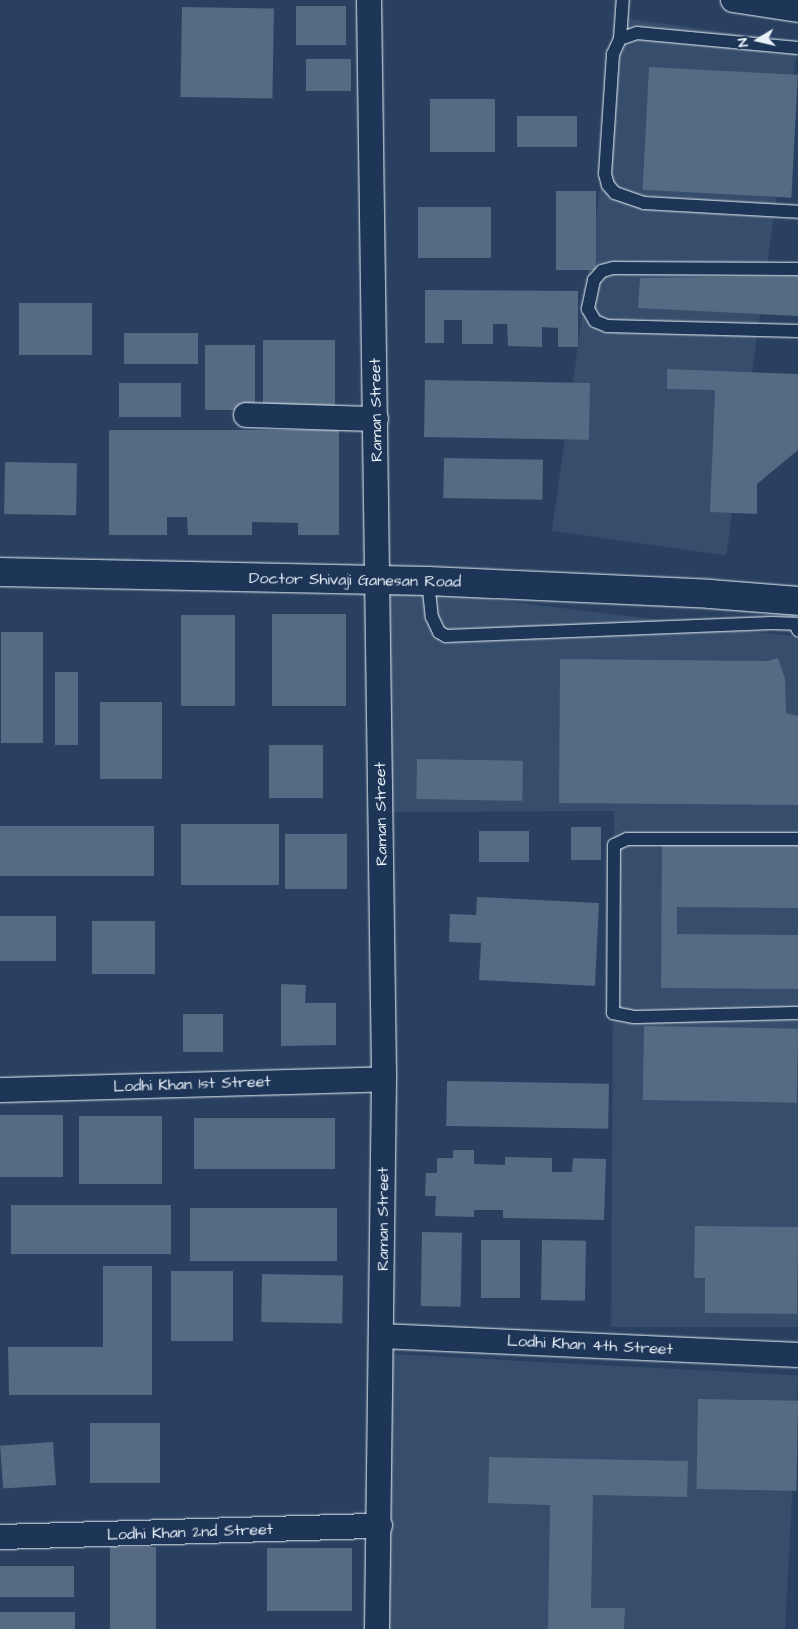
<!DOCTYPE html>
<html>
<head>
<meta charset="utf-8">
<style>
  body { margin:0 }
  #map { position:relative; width:798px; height:1629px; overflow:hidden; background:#294061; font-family:"Architects Daughter",sans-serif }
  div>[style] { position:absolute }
  .built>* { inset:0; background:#364d6b; transform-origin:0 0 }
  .building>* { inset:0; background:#556a83; transform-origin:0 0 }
  .roads { filter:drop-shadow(0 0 1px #e8f1f8) drop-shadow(0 0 1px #e8f1f8) }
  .service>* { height:12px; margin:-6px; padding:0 6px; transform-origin:6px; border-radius:6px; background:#1d3557 }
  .minor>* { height:24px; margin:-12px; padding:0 12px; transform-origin:12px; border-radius:12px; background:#1d3557 }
  .tertiary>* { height:28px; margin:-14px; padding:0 14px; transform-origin:14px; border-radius:14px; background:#1d3557 }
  span { translate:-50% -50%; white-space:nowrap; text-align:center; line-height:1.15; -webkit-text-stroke:4.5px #1d3557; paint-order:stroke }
  .street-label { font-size:16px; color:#e8f1f8 }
  .north { position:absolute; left:733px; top:15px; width:50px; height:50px; -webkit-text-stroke:4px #1d3557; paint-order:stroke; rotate:261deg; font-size:14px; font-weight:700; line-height:20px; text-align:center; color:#e8f1f8 }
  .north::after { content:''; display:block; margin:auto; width:18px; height:22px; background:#e8f1f8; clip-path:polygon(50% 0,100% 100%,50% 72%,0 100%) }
</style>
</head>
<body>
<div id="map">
  <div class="built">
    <div style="left:624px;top:18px;width:176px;height:518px;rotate:8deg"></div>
    <div style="clip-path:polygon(390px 587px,798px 637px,798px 1327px,611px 1327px,614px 811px,390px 812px)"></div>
    <div style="left:390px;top:1354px;width:409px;height:275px;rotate:3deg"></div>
  </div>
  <div class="building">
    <div style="left:296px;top:6px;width:50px;height:39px"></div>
    <div style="left:182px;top:7px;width:92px;height:90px;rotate:1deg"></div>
    <div style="left:306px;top:59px;width:45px;height:32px"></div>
    <div style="left:649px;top:67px;width:149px;height:123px;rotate:3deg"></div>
    <div style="left:430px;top:99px;width:65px;height:53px"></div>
    <div style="left:517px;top:116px;width:60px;height:31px"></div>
    <div style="left:556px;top:191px;width:40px;height:79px"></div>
    <div style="left:418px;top:207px;width:73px;height:51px"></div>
    <div style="clip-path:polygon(798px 276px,798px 316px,638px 308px,640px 278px)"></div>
    <div style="clip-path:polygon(425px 290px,578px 291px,578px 347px,558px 347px,558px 328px,542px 327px,542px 347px,508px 346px,507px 324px,493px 324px,493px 344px,462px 344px,462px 320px,444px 320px,444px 343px,425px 343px)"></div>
    <div style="left:19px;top:303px;width:73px;height:52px"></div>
    <div style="left:124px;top:333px;width:74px;height:31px"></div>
    <div style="left:263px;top:340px;width:72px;height:66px"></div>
    <div style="left:205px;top:345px;width:50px;height:65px"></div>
    <div style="clip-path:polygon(667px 369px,798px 374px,798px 450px,757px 484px,757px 514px,710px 512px,715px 390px,667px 389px)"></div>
    <div style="left:425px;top:380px;width:165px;height:57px;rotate:1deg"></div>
    <div style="left:119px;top:383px;width:62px;height:34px"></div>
    <div style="clip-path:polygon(109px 430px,339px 430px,339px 535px,298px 535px,298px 523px,252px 522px,252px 535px,188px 535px,187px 517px,167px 517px,167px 535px,109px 535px)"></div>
    <div style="left:444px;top:458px;width:99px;height:40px;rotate:1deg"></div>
    <div style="left:5px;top:462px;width:72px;height:52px;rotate:1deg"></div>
    <div style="left:272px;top:614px;width:74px;height:92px"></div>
    <div style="left:181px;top:615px;width:54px;height:91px"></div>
    <div style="left:1px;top:632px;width:42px;height:111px"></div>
    <div style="clip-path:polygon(778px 658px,785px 679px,786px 713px,798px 716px,798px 805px,559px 803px,560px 659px,767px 661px)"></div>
    <div style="left:55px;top:672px;width:23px;height:73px"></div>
    <div style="left:100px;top:702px;width:62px;height:77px"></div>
    <div style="left:269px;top:745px;width:54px;height:53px"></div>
    <div style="left:417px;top:759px;width:106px;height:40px;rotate:1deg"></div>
    <div style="left:181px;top:824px;width:98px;height:61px"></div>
    <div style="left:0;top:826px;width:154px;height:50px"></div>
    <div style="left:571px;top:827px;width:30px;height:33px"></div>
    <div style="left:479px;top:831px;width:50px;height:31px"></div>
    <div style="left:285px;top:834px;width:62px;height:55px"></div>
    <div style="clip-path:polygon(662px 843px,798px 845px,798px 908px,677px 907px,677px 934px,798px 935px,798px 989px,661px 988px)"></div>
    <div style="clip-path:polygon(477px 897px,599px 903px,595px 986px,479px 980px,481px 943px,449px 942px,450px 914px,476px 915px)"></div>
    <div style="left:0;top:916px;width:56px;height:45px"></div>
    <div style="left:92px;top:921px;width:63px;height:53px"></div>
    <div style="clip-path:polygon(281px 984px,306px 985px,305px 1003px,336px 1003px,336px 1045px,281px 1046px)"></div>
    <div style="left:183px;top:1014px;width:40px;height:38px"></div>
    <div style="left:644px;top:1026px;width:154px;height:74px;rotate:1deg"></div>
    <div style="left:447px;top:1081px;width:162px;height:45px;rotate:1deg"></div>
    <div style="left:63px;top:1115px;width:62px;height:63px;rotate:90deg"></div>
    <div style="left:79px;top:1116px;width:83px;height:68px"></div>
    <div style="left:194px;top:1118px;width:141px;height:51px"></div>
    <div style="clip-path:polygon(453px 1150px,474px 1150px,474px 1164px,505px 1165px,505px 1157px,552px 1158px,552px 1172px,572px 1172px,573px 1158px,606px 1159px,604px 1220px,503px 1218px,503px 1210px,474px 1210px,474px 1217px,435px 1216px,436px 1196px,425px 1196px,426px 1173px,437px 1173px,437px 1158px,453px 1158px)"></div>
    <div style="left:11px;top:1205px;width:160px;height:49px"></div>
    <div style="left:190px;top:1208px;width:147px;height:53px"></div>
    <div style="clip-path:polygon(695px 1226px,798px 1227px,797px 1314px,705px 1313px,705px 1278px,694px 1278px)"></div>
    <div style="left:422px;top:1232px;width:40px;height:74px;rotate:1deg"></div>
    <div style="left:481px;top:1240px;width:39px;height:58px"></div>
    <div style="left:542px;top:1240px;width:44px;height:60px;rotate:1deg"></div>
    <div style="clip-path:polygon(103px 1266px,152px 1266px,152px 1395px,9px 1395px,8px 1347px,103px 1347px)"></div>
    <div style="left:233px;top:1271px;width:70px;height:62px;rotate:90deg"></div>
    <div style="left:262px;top:1274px;width:81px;height:48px;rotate:1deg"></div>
    <div style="left:698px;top:1399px;width:100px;height:90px;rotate:1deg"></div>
    <div style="left:90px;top:1423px;width:70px;height:60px"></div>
    <div style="left:53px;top:1442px;width:43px;height:53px;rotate:86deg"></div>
    <div style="clip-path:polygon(489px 1457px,688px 1461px,687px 1497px,593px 1495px,591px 1608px,625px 1608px,624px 1629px,548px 1629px,550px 1505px,488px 1503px)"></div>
    <div style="left:110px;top:1547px;width:46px;height:82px"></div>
    <div style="left:267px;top:1548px;width:85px;height:63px"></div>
    <div style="left:74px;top:1566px;width:31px;height:74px;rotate:90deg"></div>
    <div style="left:0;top:1612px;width:75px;height:17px"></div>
  </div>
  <div class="roads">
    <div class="service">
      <div style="left:620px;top:39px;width:39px;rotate:-86deg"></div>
      <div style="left:798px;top:48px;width:162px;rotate:-174.7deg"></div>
      <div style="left:637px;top:33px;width:18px;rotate:161deg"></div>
      <div style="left:620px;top:39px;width:17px;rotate:115deg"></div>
      <div style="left:613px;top:54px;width:120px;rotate:93.8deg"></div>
      <div style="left:605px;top:174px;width:11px;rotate:75deg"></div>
      <div style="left:608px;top:185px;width:11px;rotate:49deg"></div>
      <div style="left:615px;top:193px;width:31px;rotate:19deg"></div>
      <div style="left:644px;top:203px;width:154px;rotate:3.3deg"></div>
      <div style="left:798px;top:269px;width:185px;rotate:-179.7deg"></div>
      <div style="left:613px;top:268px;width:11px;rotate:165deg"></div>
      <div style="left:602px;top:271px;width:12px;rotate:132deg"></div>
      <div style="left:594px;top:280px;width:30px;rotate:102deg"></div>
      <div style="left:588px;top:309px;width:14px;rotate:60deg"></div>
      <div style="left:595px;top:321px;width:13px;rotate:23deg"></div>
      <div style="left:607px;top:326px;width:191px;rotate:1.5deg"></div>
      <div style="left:428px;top:581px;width:36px;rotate:84deg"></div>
      <div style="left:432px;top:617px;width:17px;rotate:65deg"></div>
      <div style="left:439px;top:632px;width:8px;rotate:30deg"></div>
      <div style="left:446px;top:636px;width:326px;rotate:-2.3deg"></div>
      <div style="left:772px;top:623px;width:23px;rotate:2deg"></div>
      <div style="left:795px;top:624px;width:7px;rotate:63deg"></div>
      <div style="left:798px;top:839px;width:171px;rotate:180deg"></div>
      <div style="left:627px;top:839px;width:14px;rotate:155deg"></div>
      <div style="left:614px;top:845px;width:168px;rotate:90.3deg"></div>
      <div style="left:613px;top:1013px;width:21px;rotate:11deg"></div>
      <div style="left:634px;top:1017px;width:164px;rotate:-1.4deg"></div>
    </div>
    <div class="minor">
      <div style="left:369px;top:0;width:1079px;rotate:89.2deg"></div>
      <div style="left:384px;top:1079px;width:550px;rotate:90.73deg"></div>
      <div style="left:733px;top:0;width:66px;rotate:8.7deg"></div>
      <div style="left:246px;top:415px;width:130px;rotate:1.8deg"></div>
      <div style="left:0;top:1090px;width:384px;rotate:-1.6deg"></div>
      <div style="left:382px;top:1336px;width:416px;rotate:2.6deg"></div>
      <div style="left:0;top:1537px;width:380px;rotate:-1.7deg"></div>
    </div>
    <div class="tertiary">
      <div style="left:0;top:572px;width:428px;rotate:1.2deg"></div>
      <div style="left:428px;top:581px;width:282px;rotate:2.6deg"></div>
      <div style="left:710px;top:594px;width:88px;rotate:4.5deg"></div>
    </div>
  </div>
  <div class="street-label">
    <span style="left:376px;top:410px;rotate:-91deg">Raman Street</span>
    <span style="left:355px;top:580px;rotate:1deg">Doctor Shivaji Ganesan Road</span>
    <span style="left:381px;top:814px;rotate:-91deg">Raman Street</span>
    <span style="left:192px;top:1084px;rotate:-2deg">Lodhi Khan 1st Street</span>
    <span style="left:383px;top:1219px;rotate:-90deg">Raman Street</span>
    <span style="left:590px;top:1345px;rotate:3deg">Lodhi Khan 4th Street</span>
    <span style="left:190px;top:1532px;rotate:-2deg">Lodhi Khan 2nd Street</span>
  </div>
  <div class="north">N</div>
</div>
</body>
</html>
